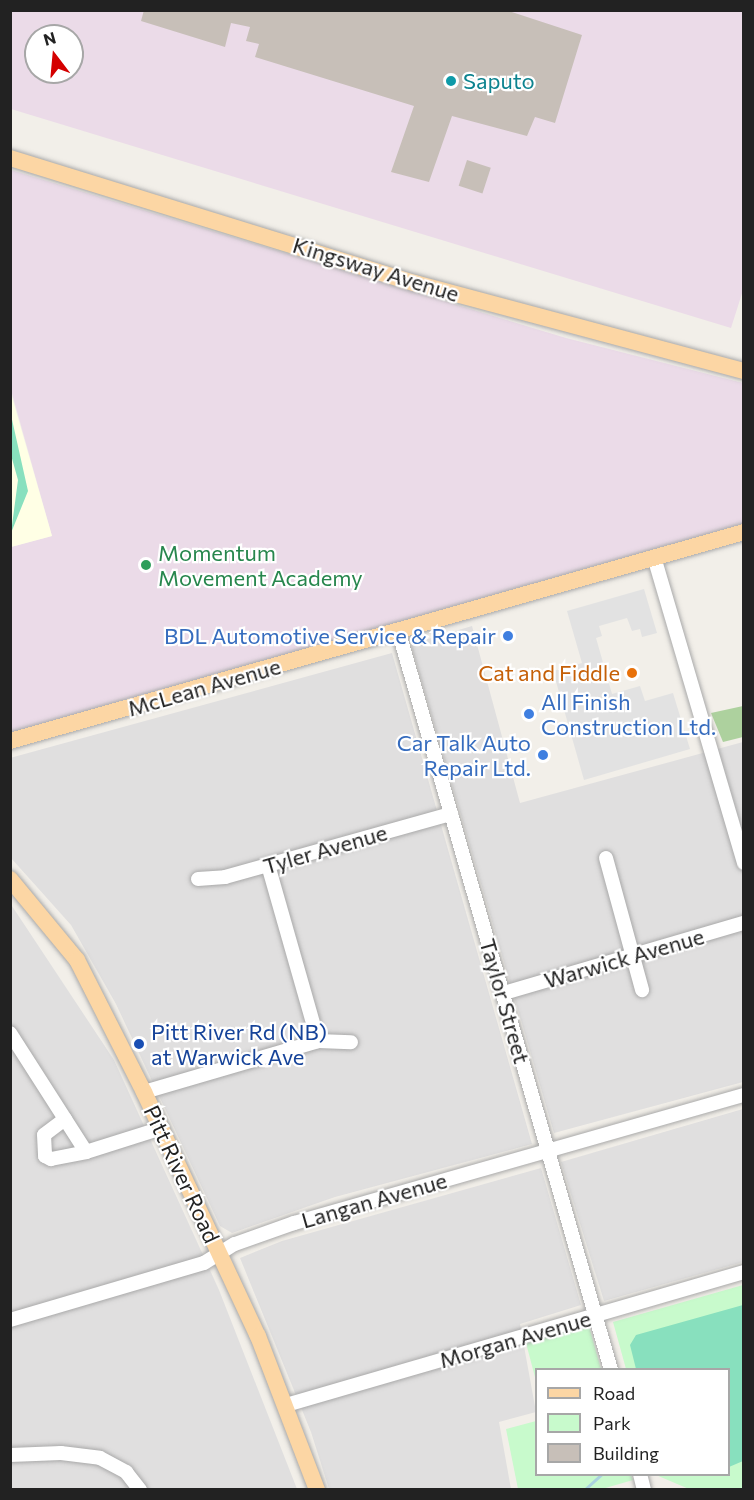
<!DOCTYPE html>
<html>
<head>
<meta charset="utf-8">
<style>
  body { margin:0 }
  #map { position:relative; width:754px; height:1500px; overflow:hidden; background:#f2efe9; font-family:Commissioner,sans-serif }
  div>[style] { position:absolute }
  .residential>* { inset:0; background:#e0dfdf }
  .industrial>* { inset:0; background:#ebdbe8 }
  .education>* { inset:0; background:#ffffe5 }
  .forest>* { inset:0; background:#add19e }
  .park>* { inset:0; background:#c8facc }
  .pitch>* { inset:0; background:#88e0be }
  .parking>* { inset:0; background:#e2e2e2 }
  .stream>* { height:3px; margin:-1.5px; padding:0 1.5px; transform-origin:1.5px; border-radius:1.5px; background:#aad3df }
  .building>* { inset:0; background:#c7bfb8; transform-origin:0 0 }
  .roads { filter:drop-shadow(0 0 2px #a9a9a9) drop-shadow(0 0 2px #a9a9a9) }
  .minor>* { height:14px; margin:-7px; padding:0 7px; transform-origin:7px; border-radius:7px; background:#fff }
  .major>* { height:16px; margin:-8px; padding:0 8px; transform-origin:8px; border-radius:8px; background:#fcd6a4 }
  .dots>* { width:16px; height:16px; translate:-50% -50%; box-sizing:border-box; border:3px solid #fff; border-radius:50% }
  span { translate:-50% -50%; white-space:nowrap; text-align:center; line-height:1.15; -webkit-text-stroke:4.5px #fff; paint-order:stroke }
  .culture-label { font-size:22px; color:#0d838f }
  .left { translate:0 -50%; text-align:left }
  .street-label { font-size:22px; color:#222 }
  .leisure-label { font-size:22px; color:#27864d }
  .shop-label { font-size:22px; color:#366cbe }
  .right { translate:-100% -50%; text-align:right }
  .food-label { font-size:22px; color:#c56008 }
  .transit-label { font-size:22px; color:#164399 }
  .frame { position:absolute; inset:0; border:12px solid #222; pointer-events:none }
  .legend { position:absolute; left:535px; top:1368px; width:195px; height:108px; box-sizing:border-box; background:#fff; border:2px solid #a7a7a7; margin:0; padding:8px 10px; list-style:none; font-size:18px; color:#222 }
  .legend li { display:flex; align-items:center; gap:12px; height:30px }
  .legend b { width:30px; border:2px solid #a7a7a7 }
  .north { position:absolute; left:24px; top:24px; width:60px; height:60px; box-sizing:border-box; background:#fff; border:2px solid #a7a7a7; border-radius:50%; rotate:344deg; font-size:16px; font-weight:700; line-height:24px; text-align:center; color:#222 }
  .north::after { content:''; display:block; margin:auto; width:21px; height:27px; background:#d40000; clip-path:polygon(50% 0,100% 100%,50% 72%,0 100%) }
</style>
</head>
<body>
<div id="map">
  <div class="residential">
    <div style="clip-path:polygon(472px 626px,520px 803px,743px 742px,743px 1082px,554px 1133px,411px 644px)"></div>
    <div style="clip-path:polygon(392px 653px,532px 1144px,335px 1197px,232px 1233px,220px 1226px,116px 1004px,71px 925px,11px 858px,10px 758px)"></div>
    <div style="clip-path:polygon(10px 903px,114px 1060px,219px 1290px,297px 1489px,11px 1489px)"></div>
    <div style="clip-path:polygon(743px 1109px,743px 1262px,604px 1301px,561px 1162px)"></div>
    <div style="clip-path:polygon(541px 1168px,581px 1305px,520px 1324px,536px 1412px,499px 1422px,511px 1489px,329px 1489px,311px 1432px,240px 1258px,282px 1241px)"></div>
  </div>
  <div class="industrial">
    <div style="clip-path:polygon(evenodd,10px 11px,743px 11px,744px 287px,731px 328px,11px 109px,10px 11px,36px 36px,72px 36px,72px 72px,36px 72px,36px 36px)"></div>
    <div style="clip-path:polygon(11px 170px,566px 338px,743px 383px,743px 524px,11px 733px,11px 547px,52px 536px,11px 390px)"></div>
  </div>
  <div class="education">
    <div style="clip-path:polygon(10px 390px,52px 536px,11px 547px,10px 547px)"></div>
  </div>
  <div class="forest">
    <div style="clip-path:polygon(743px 706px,743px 737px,723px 742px,711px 713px)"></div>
  </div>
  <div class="park">
    <div style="clip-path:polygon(743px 1285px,743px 1489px,689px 1489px,656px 1475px,728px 1474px,728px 1370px,626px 1369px,613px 1322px)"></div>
    <div style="clip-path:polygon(589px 1326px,601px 1369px,536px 1370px,536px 1381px,526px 1343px)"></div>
    <div style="clip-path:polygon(536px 1421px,536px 1474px,631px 1475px,633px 1480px,602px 1489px,518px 1489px,506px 1429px)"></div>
  </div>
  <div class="pitch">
    <div style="clip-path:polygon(11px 415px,28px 491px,11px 533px,18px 480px,11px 455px)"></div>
    <div style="clip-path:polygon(743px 1305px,743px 1461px,729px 1467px,728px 1370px,636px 1369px,630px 1345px,636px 1335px)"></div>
  </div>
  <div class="parking">
    <div style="clip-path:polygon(644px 589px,657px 633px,642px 637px,640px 629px,632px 631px,627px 618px,599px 626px,602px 636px,596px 638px,612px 694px,640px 686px,645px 701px,673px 693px,690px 749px,584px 780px,553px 671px,582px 663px,567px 611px)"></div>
  </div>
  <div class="stream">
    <div style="left:584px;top:1490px;width:24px;rotate:-42deg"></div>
  </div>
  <div class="building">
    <div style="clip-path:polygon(144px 10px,506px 10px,582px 35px,555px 123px,535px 117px,527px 136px,452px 116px,429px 182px,391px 172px,414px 106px,255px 57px,259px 44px,246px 41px,250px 27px,231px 23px,225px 47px,141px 21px)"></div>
    <div style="left:467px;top:160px;width:25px;height:27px;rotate:18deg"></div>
  </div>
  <div class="roads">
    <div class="minor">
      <div style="left:654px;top:557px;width:319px;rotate:73.6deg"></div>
      <div style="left:399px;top:633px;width:767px;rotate:73.95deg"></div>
      <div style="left:606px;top:858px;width:137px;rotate:74.7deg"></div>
      <div style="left:268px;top:865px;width:183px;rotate:74.1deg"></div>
      <div style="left:198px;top:879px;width:27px;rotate:-4deg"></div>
      <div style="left:225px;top:877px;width:235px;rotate:-15.6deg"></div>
      <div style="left:504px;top:993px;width:250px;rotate:-16.3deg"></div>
      <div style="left:10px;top:1033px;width:141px;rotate:57.4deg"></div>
      <div style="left:86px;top:1152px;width:80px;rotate:-17.5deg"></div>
      <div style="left:144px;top:1092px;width:181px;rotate:-16.3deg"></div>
      <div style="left:318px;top:1041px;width:33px;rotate:2deg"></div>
      <div style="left:65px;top:1119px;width:26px;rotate:143deg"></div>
      <div style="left:44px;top:1135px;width:21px;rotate:87deg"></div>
      <div style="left:45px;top:1156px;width:7px;rotate:27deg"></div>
      <div style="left:51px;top:1159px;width:36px;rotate:-11deg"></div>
      <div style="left:10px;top:1320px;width:202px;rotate:-16.4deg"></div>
      <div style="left:204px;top:1263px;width:36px;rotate:-32deg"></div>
      <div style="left:235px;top:1244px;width:63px;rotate:-19.6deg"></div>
      <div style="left:294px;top:1223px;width:468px;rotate:-15.9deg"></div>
      <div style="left:286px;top:1405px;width:477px;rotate:-16.2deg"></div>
      <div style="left:10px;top:1455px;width:51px;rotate:-2.2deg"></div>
      <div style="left:61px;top:1453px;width:39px;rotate:7deg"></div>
      <div style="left:100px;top:1458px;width:30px;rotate:28deg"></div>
      <div style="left:126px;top:1472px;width:23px;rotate:52deg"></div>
      <div style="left:640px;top:1474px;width:16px;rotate:76deg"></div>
    </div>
    <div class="major">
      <div style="left:10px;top:158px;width:424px;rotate:17.2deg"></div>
      <div style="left:415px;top:283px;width:341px;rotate:15deg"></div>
      <div style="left:10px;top:741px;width:763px;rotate:-15.89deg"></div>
      <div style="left:10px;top:879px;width:105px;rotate:50.4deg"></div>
      <div style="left:77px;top:960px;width:148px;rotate:63.1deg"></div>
      <div style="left:144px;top:1092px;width:269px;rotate:65deg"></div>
      <div style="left:258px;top:1336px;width:165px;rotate:69deg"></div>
    </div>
  </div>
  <div class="dots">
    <div style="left:451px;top:81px;background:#0f9aa8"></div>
    <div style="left:146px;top:565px;background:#2e9e5b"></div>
    <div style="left:508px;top:636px;background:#3f7fe0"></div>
    <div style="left:632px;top:673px;background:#e8710a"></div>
    <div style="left:529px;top:714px;background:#3f7fe0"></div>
    <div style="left:543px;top:755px;background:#3f7fe0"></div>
    <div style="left:139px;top:1044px;background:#1a4fb4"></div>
  </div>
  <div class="culture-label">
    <span class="left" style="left:463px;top:81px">Saputo</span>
  </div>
  <div class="street-label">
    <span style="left:376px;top:269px;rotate:17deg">Kingsway Avenue</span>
    <span style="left:204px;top:687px;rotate:-16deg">McLean Avenue</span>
    <span style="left:325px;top:849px;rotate:-16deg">Tyler Avenue</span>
    <span style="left:624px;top:958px;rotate:-16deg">Warwick Avenue</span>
    <span style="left:505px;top:1001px;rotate:74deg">Taylor Street</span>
    <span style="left:182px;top:1174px;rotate:65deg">Pitt River Road</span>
    <span style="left:374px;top:1200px;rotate:-16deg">Langan Avenue</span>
    <span style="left:515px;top:1339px;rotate:-16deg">Morgan Avenue</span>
  </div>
  <div class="leisure-label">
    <span class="left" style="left:158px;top:565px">Momentum<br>Movement Academy</span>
  </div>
  <div class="shop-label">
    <span class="right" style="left:496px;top:636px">BDL Automotive Service &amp; Repair</span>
    <span class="left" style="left:541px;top:714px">All Finish<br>Construction Ltd.</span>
    <span class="right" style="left:531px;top:755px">Car Talk Auto<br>Repair Ltd.</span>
  </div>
  <div class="food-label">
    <span class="right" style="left:620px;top:673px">Cat and Fiddle</span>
  </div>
  <div class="transit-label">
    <span class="left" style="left:151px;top:1044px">Pitt River Rd (NB)<br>at Warwick Ave</span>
  </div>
  <div class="frame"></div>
  <ul class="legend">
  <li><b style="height:8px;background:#fcd6a4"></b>Road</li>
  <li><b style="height:16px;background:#c8facc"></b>Park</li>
  <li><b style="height:16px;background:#c7bfb8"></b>Building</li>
  </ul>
  <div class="north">N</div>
</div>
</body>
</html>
